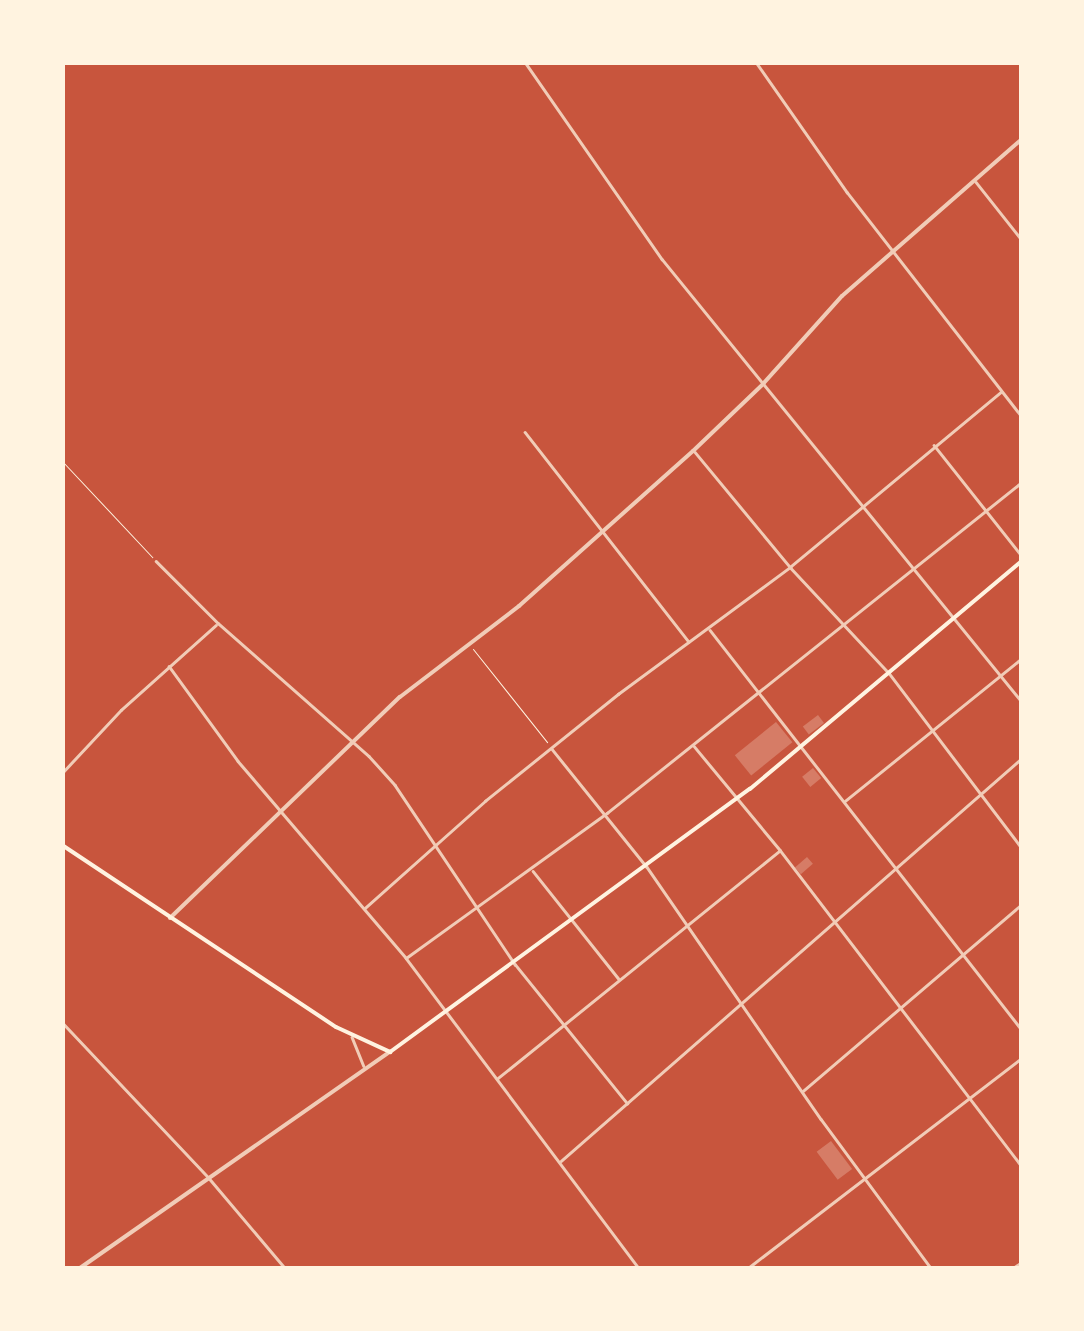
<!DOCTYPE html>
<html>
<head>
<meta charset="utf-8">
<style>
  body { margin:0 }
  #map { position:relative; width:1084px; height:1331px; overflow:hidden; background:#c8553d; font-family:"Public Sans",sans-serif }
  div>[style] { position:absolute }
  .building>* { inset:0; background:#d67c66; transform-origin:0 0 }
  .path>* { height:1px; margin:-0.5px; padding:0 0.5px; transform-origin:0.5px; border-radius:0.5px; background:#fff3e0 }
  .minor>* { height:2.5px; margin:-1.25px; padding:0 1.25px; transform-origin:1.25px; border-radius:1.25px; background:#f1ccb7 }
  .tertiary>* { height:4px; margin:-2px; padding:0 2px; transform-origin:2px; border-radius:2px; background:#f1ccb7 }
  .secondary>* { height:4px; margin:-2px; padding:0 2px; transform-origin:2px; border-radius:2px; background:#fff3e0 }
  span { translate:-50% -50%; white-space:nowrap; text-align:center; line-height:1.15; -webkit-text-stroke:8px #fff3e0; paint-order:stroke }
  .frame { position:absolute; inset:0; border:65px solid #fff3e0; pointer-events:none }
</style>
</head>
<body>
<div id="map">
  <div class="building">
    <div style="left:818px;top:715px;width:10px;height:19px;rotate:53deg"></div>
    <div style="left:776px;top:722px;width:26px;height:53px;rotate:51deg"></div>
    <div style="left:813px;top:768px;width:13px;height:14px;rotate:51deg"></div>
    <div style="left:807px;top:857px;width:9px;height:16px;rotate:49deg"></div>
    <div style="left:831px;top:1141px;width:35px;height:18px;rotate:53deg"></div>
  </div>
  <div class="path">
    <div style="left:62px;top:461px;width:132px;rotate:46.8deg"></div>
    <div style="left:473px;top:649px;width:119px;rotate:51.5deg"></div>
  </div>
  <div class="minor">
    <div style="left:525px;top:62px;width:240px;rotate:55.2deg"></div>
    <div style="left:662px;top:259px;width:571px;rotate:50.9deg"></div>
    <div style="left:756px;top:62px;width:159px;rotate:55deg"></div>
    <div style="left:847px;top:192px;width:285px;rotate:52.1deg"></div>
    <div style="left:976px;top:182px;width:74px;rotate:51.6deg"></div>
    <div style="left:525px;top:432px;width:266px;rotate:52deg"></div>
    <div style="left:934px;top:445px;width:142px;rotate:51.6deg"></div>
    <div style="left:695px;top:452px;width:149px;rotate:50.4deg"></div>
    <div style="left:790px;top:567px;width:145px;rotate:47deg"></div>
    <div style="left:889px;top:673px;width:220px;rotate:52.8deg"></div>
    <div style="left:156px;top:561px;width:88px;rotate:45deg"></div>
    <div style="left:218px;top:623px;width:201px;rotate:41.4deg"></div>
    <div style="left:369px;top:756px;width:39px;rotate:48deg"></div>
    <div style="left:395px;top:785px;width:216px;rotate:56.2deg"></div>
    <div style="left:515px;top:964px;width:179px;rotate:51.1deg"></div>
    <div style="left:710px;top:630px;width:507px;rotate:52.05deg"></div>
    <div style="left:169px;top:666px;width:117px;rotate:54deg"></div>
    <div style="left:238px;top:761px;width:259px;rotate:49.5deg"></div>
    <div style="left:406px;top:958px;width:388px;rotate:53.1deg"></div>
    <div style="left:694px;top:746px;width:135px;rotate:50.4deg"></div>
    <div style="left:780px;top:850px;width:398px;rotate:52.6deg"></div>
    <div style="left:552px;top:749px;width:151px;rotate:51.2deg"></div>
    <div style="left:647px;top:867px;width:306px;rotate:55.4deg"></div>
    <div style="left:821px;top:1119px;width:185px;rotate:53.6deg"></div>
    <div style="left:62px;top:773px;width:86px;rotate:-46.9deg"></div>
    <div style="left:121px;top:710px;width:127px;rotate:-41.8deg"></div>
    <div style="left:845px;top:801px;width:228px;rotate:-38.9deg"></div>
    <div style="left:533px;top:871px;width:137px;rotate:51.5deg"></div>
    <div style="left:365px;top:908px;width:161px;rotate:-41.7deg"></div>
    <div style="left:485px;top:801px;width:171px;rotate:-38.8deg"></div>
    <div style="left:618px;top:694px;width:214px;rotate:-36.4deg"></div>
    <div style="left:790px;top:567px;width:274px;rotate:-39.7deg"></div>
    <div style="left:406px;top:958px;width:248px;rotate:-35.8deg"></div>
    <div style="left:607px;top:813px;width:531px;rotate:-38.58deg"></div>
    <div style="left:62px;top:1022px;width:214px;rotate:46.7deg"></div>
    <div style="left:209px;top:1178px;width:118px;rotate:49.8deg"></div>
    <div style="left:352px;top:1037px;width:31px;rotate:68deg"></div>
    <div style="left:498px;top:1078px;width:361px;rotate:-38.9deg"></div>
    <div style="left:803px;top:1091px;width:288px;rotate:-40.5deg"></div>
    <div style="left:561px;top:1161px;width:612px;rotate:-41.16deg"></div>
    <div style="left:748px;top:1268px;width:345px;rotate:-37.5deg"></div>
    <div style="left:1013px;top:1268px;width:11px;rotate:-34deg"></div>
  </div>
  <div class="tertiary">
    <div style="left:170px;top:918px;width:319px;rotate:-43.9deg"></div>
    <div style="left:400px;top:697px;width:150px;rotate:-37.4deg"></div>
    <div style="left:519px;top:606px;width:233px;rotate:-41.7deg"></div>
    <div style="left:693px;top:451px;width:97px;rotate:-43.7deg"></div>
    <div style="left:763px;top:384px;width:118px;rotate:-48.1deg"></div>
    <div style="left:842px;top:296px;width:239px;rotate:-41.1deg"></div>
    <div style="left:80px;top:1268px;width:378px;rotate:-34.9deg"></div>
  </div>
  <div class="secondary">
    <div style="left:62px;top:845px;width:329px;rotate:33.6deg"></div>
    <div style="left:336px;top:1027px;width:60px;rotate:24.8deg"></div>
    <div style="left:390px;top:1052px;width:446px;rotate:-36.2deg"></div>
    <div style="left:750px;top:789px;width:355px;rotate:-40deg"></div>
  </div>
  <div class="frame"></div>
</div>
</body>
</html>
